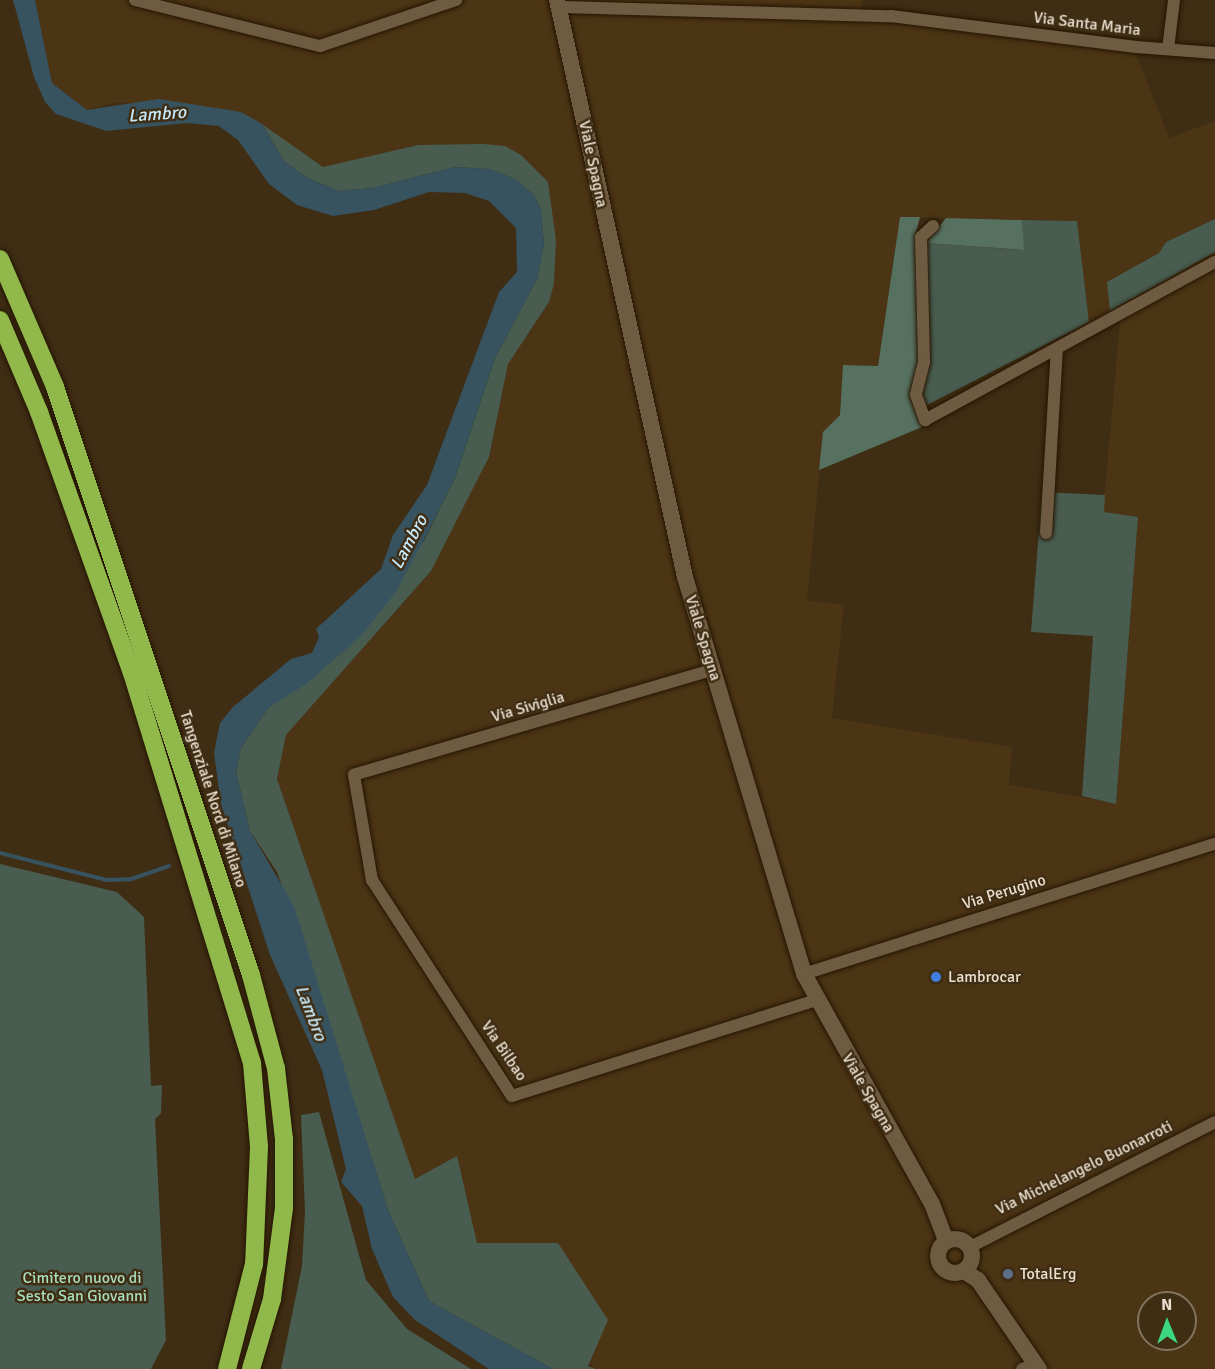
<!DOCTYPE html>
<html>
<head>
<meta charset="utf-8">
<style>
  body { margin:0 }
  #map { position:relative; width:1215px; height:1369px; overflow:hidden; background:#3f2d14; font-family:Signika,sans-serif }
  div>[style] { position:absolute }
  .built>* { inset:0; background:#4c3515 }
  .green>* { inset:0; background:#485d50 }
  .forest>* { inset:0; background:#577161 }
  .water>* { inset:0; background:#375360 }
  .stream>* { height:4px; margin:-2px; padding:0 2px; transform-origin:2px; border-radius:2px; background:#375360 }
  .roads { filter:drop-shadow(0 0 2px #251500) drop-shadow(0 0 2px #251500) }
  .street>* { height:12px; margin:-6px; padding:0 6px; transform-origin:6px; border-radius:6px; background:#6f5b41 }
  .secondary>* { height:16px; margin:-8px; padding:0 8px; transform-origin:8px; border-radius:8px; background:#6f5b41 }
  .secondary>.ring { margin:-8px; padding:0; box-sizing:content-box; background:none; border:16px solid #6f5b41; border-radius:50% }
  .highway>* { height:18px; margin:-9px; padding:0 9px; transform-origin:9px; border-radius:9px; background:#90b84a }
  .dots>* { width:16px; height:16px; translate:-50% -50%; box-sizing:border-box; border:3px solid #3f2d14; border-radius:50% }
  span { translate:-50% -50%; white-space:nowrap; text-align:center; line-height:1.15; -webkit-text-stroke:5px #3f2d14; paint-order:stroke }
  .street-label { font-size:16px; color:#eadfd0 }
  .poi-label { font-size:16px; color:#eadfd0 }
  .left { translate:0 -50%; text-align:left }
  .park-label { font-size:16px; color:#a8ddbd }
  .water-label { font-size:18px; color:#c7e9f9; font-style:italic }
  .north { position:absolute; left:1137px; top:1291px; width:60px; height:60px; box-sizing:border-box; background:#3f2d14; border:2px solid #83745f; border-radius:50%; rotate:359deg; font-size:16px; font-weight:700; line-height:24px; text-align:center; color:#eadfd0 }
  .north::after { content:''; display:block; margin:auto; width:21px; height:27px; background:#3cd77e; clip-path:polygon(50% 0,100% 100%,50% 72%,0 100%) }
</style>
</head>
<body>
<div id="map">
  <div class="built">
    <div style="clip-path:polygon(evenodd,35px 0,862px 0,861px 17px,1135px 52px,1169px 138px,1215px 121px,1215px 219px,1166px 242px,1159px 253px,1107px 282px,1111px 311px,1215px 252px,1215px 1369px,596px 1369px,415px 1180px,277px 779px,286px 735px,431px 571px,489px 457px,508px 364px,549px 302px,554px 284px,556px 241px,548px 182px,505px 146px,418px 145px,323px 167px,241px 112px,118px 102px,87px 110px,52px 83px,35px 0,900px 217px,1077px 221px,1091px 337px,1120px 321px,1103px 512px,1138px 517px,1116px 803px,1009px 785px,1012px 747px,832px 718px,844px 604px,807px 601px,823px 433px,840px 415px,843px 365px,878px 366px,900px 217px,35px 0,1149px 1303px,1185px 1303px,1185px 1339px,1149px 1339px,1149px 1303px)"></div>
  </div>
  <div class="green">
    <div style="clip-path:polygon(262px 124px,323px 167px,418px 145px,483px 144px,505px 146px,521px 155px,548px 182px,556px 240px,554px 284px,549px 302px,508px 364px,489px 457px,431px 571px,286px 735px,277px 779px,415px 1179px,457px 1156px,477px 1243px,558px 1243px,608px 1320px,588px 1366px,596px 1369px,553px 1369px,429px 1301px,388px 1210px,314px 975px,277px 872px,250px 831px,236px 772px,241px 748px,269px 707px,325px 665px,424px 541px,455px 478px,495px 358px,537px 279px,544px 245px,541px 210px,534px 195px,515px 179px,489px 169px,455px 167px,373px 188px,339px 191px,307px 178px,284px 161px)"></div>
    <div style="clip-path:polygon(1215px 219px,1215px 252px,1110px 311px,1107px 282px,1159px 253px,1166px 242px)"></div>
    <div style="clip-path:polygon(1022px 220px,1077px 221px,1089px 322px,925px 406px,922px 398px,930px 360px,926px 243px,1023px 250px)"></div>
    <div style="clip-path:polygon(1042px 492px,1105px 495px,1104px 512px,1138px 517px,1116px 804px,1082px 796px,1093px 636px,1031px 632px)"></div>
    <div style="clip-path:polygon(0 864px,117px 892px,144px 917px,151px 1086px,162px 1085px,161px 1113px,155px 1119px,166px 1340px,151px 1369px,0 1369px)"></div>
    <div style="clip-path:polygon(319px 1112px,366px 1280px,407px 1329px,471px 1369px,281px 1369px,302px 1266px,305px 1211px,301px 1115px)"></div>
  </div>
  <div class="forest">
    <div style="clip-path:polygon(900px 217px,920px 217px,915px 236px,918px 363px,909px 396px,922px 427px,819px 470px,823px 432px,840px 415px,843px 365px,878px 366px)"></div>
    <div style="clip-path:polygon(946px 218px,1022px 220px,1024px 250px,926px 243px)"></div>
  </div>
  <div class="water">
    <div style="clip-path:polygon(13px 0,35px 0,52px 83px,87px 110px,159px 99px,241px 112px,262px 124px,284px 161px,307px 178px,339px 191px,373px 188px,455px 167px,489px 169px,515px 179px,534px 195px,541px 210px,544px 245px,537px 279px,495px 358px,455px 478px,424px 540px,396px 592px,360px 637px,306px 684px,269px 707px,241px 748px,236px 772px,250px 831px,294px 906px,388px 1210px,429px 1301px,553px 1369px,489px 1369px,415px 1320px,393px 1297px,372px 1249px,362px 1206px,341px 1182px,346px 1169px,322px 1070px,270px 955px,221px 804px,214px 753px,220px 723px,233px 707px,291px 659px,312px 653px,319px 637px,316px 629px,381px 569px,393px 535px,427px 485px,499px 292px,517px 272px,516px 228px,489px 201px,465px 193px,429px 192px,374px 210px,333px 216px,297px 205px,269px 184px,238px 140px,219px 126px,187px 123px,106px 131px,56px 114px,45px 102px,34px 77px)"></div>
  </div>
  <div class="stream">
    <div style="left:0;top:853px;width:110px;rotate:14.2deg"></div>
    <div style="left:107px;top:880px;width:24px;rotate:-2deg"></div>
    <div style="left:131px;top:879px;width:40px;rotate:-18.9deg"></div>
  </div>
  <div class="roads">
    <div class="street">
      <div style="left:135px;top:0;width:191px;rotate:14deg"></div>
      <div style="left:320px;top:46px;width:144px;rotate:-18.7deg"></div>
      <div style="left:559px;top:7px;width:332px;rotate:1.6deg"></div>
      <div style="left:891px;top:16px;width:247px;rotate:7.2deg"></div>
      <div style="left:1136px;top:47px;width:79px;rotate:4.3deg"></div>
      <div style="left:1168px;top:49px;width:49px;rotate:-83deg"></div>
      <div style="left:933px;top:226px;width:16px;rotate:137deg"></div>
      <div style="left:921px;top:237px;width:125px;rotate:88.6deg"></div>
      <div style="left:924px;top:362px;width:34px;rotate:104deg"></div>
      <div style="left:916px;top:395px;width:27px;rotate:70deg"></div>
      <div style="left:925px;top:420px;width:330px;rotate:-28.6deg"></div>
      <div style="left:1046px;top:533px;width:183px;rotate:-86.6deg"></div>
      <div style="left:712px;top:670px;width:373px;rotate:163.7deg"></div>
      <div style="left:354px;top:775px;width:107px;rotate:80.3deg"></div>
      <div style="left:372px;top:880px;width:257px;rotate:57.1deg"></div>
      <div style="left:512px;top:1096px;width:319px;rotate:-17.5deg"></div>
      <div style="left:804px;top:974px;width:431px;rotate:-17.6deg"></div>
      <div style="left:970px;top:1247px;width:275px;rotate:-27deg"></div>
      <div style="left:1022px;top:1369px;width:15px;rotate:-20deg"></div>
    </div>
    <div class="secondary">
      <div style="left:557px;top:0;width:591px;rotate:77.49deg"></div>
      <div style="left:685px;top:577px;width:414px;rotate:73.3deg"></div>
      <div style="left:804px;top:974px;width:263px;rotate:60.9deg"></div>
      <div style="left:932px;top:1204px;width:40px;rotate:69deg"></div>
      <div class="ring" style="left:938px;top:1239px;width:18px;height:18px"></div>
      <div style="left:964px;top:1271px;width:17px;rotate:33deg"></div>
      <div style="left:978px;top:1280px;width:108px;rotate:55.6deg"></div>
    </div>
    <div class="highway">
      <div style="left:0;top:259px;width:139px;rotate:66.7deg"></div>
      <div style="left:55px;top:387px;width:620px;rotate:71.57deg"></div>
      <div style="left:251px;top:975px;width:96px;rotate:75deg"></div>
      <div style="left:276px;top:1068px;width:71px;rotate:83.6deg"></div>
      <div style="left:284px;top:1139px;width:69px;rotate:90deg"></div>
      <div style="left:284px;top:1208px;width:92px;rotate:97.5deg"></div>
      <div style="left:272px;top:1299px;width:73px;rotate:106.7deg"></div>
      <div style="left:0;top:320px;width:100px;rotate:67deg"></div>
      <div style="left:39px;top:412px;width:277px;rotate:70.4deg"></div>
      <div style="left:132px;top:673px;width:408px;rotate:72.9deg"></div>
      <div style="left:252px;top:1063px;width:84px;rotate:85.2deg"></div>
      <div style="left:259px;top:1147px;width:117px;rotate:92.4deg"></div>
      <div style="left:254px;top:1264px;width:108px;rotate:104.4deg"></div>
    </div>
  </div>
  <div class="dots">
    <div style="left:936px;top:977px;background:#3f7fe0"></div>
    <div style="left:1008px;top:1274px;background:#5c6f8a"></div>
  </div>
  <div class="street-label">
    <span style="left:1087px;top:24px;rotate:7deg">Via Santa Maria</span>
    <span style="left:593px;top:164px;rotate:78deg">Viale Spagna</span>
    <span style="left:703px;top:638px;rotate:73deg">Viale Spagna</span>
    <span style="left:528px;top:707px;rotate:-16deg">Via Siviglia</span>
    <span style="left:213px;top:799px;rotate:72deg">Tangenziale Nord di Milano</span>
    <span style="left:1004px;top:892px;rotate:-17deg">Via Perugino</span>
    <span style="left:504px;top:1051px;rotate:56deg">Via Bilbao</span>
    <span style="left:868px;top:1093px;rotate:60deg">Viale Spagna</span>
    <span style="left:1084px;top:1168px;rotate:-26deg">Via Michelangelo Buonarroti</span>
  </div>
  <div class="poi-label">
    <span class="left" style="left:948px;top:977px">Lambrocar</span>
    <span class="left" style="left:1020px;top:1274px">TotalErg</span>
  </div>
  <div class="park-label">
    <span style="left:82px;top:1287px">Cimitero nuovo di<br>Sesto San Giovanni</span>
  </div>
  <div class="water-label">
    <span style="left:157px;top:114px;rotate:-4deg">Lambro</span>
    <span style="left:409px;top:542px;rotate:-62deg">Lambro</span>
    <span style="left:311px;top:1013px;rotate:69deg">Lambro</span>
  </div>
  <div class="north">N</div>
</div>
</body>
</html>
